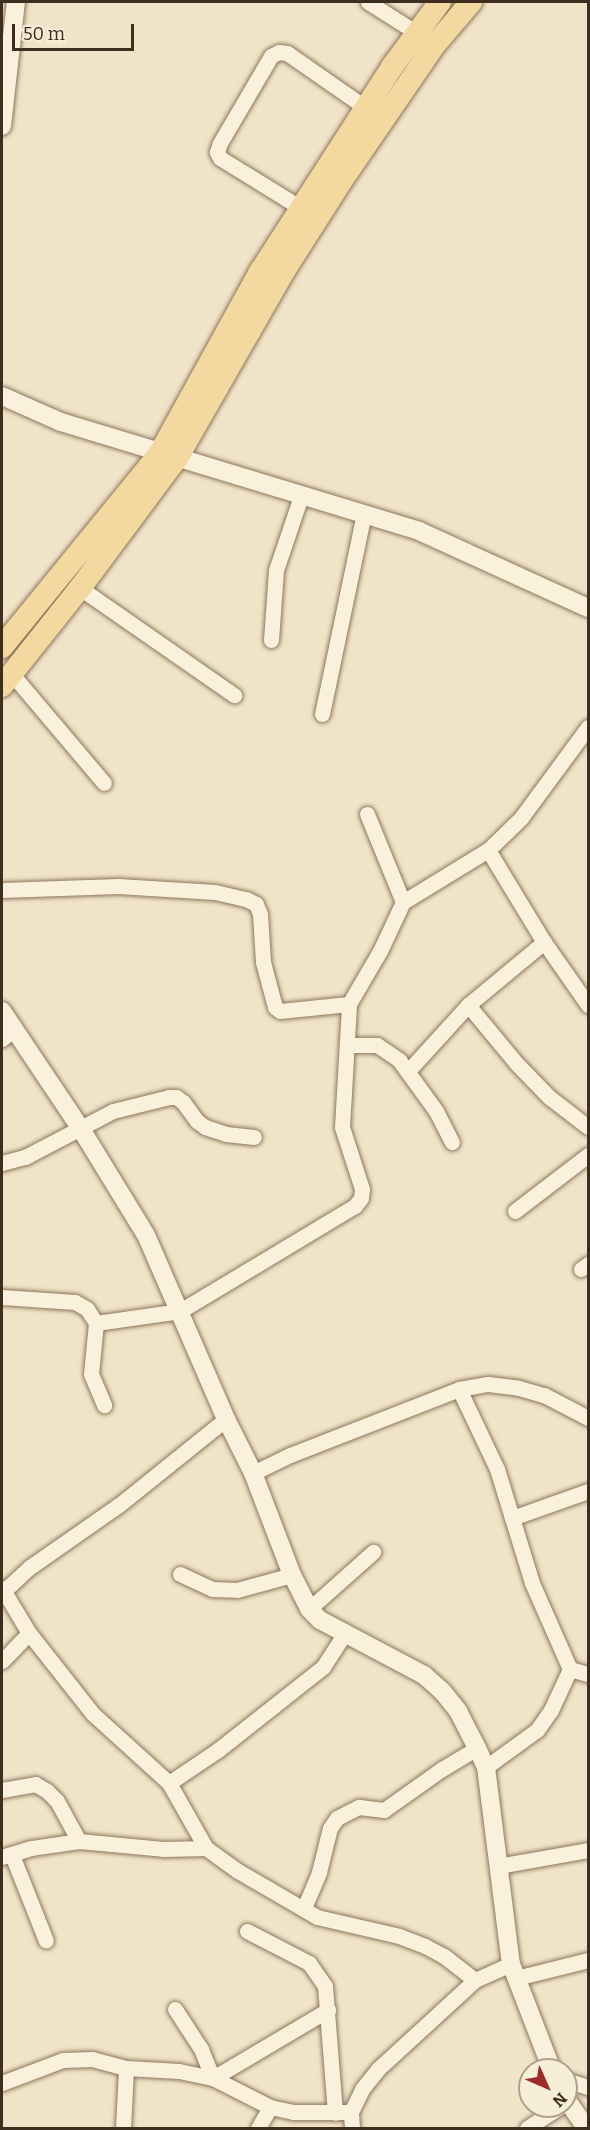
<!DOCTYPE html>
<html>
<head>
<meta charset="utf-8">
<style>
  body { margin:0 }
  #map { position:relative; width:590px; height:2130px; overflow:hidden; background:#f0e4c8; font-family:Bitter,serif }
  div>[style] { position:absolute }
  .roads { filter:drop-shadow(0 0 2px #8d765c) drop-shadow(0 0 2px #8d765c) }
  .minor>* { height:15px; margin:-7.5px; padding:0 7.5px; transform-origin:7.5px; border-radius:7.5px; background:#faf1dc }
  .tertiary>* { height:18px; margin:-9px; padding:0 9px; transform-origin:9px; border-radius:9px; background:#faf1dc }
  .primary>* { height:22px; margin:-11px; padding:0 11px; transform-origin:11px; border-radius:11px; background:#f3d9a0 }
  span { translate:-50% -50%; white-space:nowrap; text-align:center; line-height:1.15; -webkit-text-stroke:6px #f7eed8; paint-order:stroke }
  .frame { position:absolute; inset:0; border:3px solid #3d2e20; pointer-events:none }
  .north { position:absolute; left:518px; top:2058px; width:60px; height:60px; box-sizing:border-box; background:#f7eed8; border:2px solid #ada18e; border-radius:50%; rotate:135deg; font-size:16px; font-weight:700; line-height:24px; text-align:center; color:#3d2e20 }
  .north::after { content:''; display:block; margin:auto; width:21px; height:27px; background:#9e2a2b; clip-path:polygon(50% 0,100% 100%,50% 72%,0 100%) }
  .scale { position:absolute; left:12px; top:24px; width:122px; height:27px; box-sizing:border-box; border:3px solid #3d2e20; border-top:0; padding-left:8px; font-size:18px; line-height:21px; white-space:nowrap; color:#3d2e20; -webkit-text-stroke:4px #f7eed8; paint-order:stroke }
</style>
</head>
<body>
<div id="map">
  <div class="roads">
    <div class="minor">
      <div style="left:368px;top:2px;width:58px;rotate:32.3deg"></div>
      <div style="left:301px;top:208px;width:95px;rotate:-148.3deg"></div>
      <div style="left:220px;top:158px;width:7px;rotate:-117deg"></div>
      <div style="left:217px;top:152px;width:9px;rotate:-72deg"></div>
      <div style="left:220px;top:143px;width:101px;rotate:-59.6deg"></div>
      <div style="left:271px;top:56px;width:9px;rotate:-27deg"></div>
      <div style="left:279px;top:52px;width:8px;rotate:7deg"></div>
      <div style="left:287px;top:53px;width:96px;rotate:34.8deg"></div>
      <div style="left:80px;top:588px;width:188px;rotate:34.8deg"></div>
      <div style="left:271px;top:640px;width:70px;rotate:-85.9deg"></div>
      <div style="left:276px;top:570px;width:78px;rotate:-71.3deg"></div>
      <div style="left:11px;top:673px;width:144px;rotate:49.8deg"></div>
      <div style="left:322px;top:714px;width:205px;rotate:-78.2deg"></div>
      <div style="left:588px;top:727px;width:113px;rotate:126.4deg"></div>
      <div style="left:521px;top:818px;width:46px;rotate:135.9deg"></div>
      <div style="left:488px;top:850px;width:108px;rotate:58.7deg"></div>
      <div style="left:544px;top:942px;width:77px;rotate:55.1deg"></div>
      <div style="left:367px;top:814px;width:95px;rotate:67.8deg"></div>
      <div style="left:403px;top:902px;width:100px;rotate:-31.5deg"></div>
      <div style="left:2px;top:890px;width:116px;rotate:-2deg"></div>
      <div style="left:118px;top:886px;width:97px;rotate:3.5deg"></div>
      <div style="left:215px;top:892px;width:32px;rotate:13deg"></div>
      <div style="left:246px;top:899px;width:11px;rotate:27deg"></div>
      <div style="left:256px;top:904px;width:11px;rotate:68deg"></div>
      <div style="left:260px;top:914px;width:48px;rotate:86.4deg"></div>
      <div style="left:263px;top:962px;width:47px;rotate:75.1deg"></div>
      <div style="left:275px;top:1007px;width:6px;rotate:39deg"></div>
      <div style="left:280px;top:1011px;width:69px;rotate:-5.8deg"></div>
      <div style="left:544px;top:942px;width:99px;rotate:140.3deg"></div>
      <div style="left:468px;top:1005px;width:77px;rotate:50.3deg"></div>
      <div style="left:517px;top:1064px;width:46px;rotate:45.9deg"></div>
      <div style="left:549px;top:1097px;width:49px;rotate:37.6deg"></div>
      <div style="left:2px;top:1039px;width:16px;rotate:-40deg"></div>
      <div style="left:348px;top:1045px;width:29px"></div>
      <div style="left:377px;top:1045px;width:27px;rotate:34deg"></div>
      <div style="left:399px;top:1060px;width:63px;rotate:54deg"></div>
      <div style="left:436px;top:1111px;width:35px;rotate:63deg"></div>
      <div style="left:408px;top:1071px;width:89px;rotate:-47.7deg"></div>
      <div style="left:2px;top:1163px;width:24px;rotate:-15deg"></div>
      <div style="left:25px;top:1157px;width:99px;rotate:-27.6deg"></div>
      <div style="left:113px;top:1111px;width:58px;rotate:-14deg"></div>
      <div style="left:169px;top:1097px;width:7px"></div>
      <div style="left:176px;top:1097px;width:9px;rotate:36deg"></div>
      <div style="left:183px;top:1102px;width:24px;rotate:54deg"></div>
      <div style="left:197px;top:1121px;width:10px;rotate:37deg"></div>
      <div style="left:205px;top:1127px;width:22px;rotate:18deg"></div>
      <div style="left:226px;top:1134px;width:28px;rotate:6deg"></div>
      <div style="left:515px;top:1211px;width:92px;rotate:-37.5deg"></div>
      <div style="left:581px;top:1269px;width:9px;rotate:-36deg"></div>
      <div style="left:2px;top:1297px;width:73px;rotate:3.9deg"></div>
      <div style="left:75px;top:1302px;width:14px;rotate:30deg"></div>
      <div style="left:87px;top:1309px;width:17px;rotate:57deg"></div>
      <div style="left:96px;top:1323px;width:85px;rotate:-8.1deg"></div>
      <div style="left:180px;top:1311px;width:204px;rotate:-31deg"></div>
      <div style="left:355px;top:1206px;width:10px;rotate:-53deg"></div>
      <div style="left:361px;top:1198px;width:9px;rotate:-84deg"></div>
      <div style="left:362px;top:1189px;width:65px;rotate:-107.9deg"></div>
      <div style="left:342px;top:1127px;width:123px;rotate:-86.7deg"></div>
      <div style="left:349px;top:1004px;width:61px;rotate:-59.7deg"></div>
      <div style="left:380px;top:951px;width:54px;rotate:-64.9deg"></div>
      <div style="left:96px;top:1323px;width:51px;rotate:95.6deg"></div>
      <div style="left:91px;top:1374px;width:34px;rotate:67deg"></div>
      <div style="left:459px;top:1389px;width:89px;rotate:64.6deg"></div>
      <div style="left:497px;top:1469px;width:119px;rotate:72.9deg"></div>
      <div style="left:532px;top:1583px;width:94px;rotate:66.2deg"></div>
      <div style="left:570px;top:1669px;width:19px;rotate:16deg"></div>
      <div style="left:253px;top:1473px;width:41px;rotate:-25.9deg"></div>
      <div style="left:290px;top:1455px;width:181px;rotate:-21.3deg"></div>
      <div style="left:459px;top:1389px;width:29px;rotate:-10deg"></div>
      <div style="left:488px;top:1384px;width:31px;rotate:7deg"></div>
      <div style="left:519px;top:1388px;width:26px;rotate:16deg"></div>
      <div style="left:544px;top:1395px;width:50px;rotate:27.6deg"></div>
      <div style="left:512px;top:1518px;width:81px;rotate:-19.6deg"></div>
      <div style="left:180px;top:1574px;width:35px;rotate:25deg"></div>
      <div style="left:212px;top:1589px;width:25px;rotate:2deg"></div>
      <div style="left:237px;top:1590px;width:57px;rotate:-15.3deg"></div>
      <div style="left:2px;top:1588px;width:52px;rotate:59deg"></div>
      <div style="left:29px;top:1633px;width:103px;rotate:51.7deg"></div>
      <div style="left:93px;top:1714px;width:103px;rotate:42.2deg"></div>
      <div style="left:169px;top:1783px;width:59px;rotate:-34deg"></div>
      <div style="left:218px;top:1750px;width:134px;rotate:-38.3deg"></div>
      <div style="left:323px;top:1667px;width:40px;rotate:-57.1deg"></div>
      <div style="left:4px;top:1591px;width:35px;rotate:-43deg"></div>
      <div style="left:30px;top:1567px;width:108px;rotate:-34.9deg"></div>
      <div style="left:119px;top:1505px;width:137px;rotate:-38.8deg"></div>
      <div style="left:309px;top:1609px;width:86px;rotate:-41.7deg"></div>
      <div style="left:2px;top:1661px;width:39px;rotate:-46deg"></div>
      <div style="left:486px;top:1767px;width:63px;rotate:-36deg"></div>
      <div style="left:537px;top:1730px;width:24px;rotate:-55deg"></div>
      <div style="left:551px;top:1710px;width:45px;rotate:-65.1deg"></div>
      <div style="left:169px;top:1783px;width:75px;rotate:60.4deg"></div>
      <div style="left:206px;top:1848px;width:39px;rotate:36deg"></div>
      <div style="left:238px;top:1871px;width:91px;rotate:30.2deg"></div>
      <div style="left:317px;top:1917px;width:84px;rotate:13deg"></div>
      <div style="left:399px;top:1936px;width:28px;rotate:21deg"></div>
      <div style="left:425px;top:1946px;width:21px;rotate:28deg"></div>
      <div style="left:444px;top:1956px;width:39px;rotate:38deg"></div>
      <div style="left:2px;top:1790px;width:34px;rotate:-10deg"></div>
      <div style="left:35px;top:1784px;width:14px;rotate:30deg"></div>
      <div style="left:47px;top:1791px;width:14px;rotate:45deg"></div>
      <div style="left:57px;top:1801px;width:46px;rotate:61.2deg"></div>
      <div style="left:79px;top:1841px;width:49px;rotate:171.7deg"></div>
      <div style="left:31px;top:1848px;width:30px;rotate:163deg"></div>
      <div style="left:79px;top:1841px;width:84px;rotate:5.4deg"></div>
      <div style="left:163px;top:1849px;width:43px;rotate:-1.3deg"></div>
      <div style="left:12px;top:1855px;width:92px;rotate:68.4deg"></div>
      <div style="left:498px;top:1866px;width:91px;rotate:-10.1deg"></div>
      <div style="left:304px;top:1908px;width:39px;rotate:-67deg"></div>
      <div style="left:319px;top:1872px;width:45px;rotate:-76deg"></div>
      <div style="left:330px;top:1828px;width:12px;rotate:-55deg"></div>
      <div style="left:337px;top:1818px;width:25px;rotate:-27deg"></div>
      <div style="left:359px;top:1807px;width:25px;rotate:7deg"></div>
      <div style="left:384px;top:1810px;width:71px;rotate:-35.3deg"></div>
      <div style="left:442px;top:1769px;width:41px;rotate:-31deg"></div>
      <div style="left:247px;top:1931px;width:70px;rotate:27.3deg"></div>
      <div style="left:309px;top:1963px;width:28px;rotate:55deg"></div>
      <div style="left:325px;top:1986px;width:127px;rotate:85.5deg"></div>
      <div style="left:516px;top:1978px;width:74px;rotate:-14deg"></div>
      <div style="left:175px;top:2009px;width:48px;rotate:57deg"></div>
      <div style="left:201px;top:2049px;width:31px;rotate:68deg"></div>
      <div style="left:213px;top:2078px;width:134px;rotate:-30.6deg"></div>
      <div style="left:566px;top:2080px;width:23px;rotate:18deg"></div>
      <div style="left:2px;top:2083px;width:65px;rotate:-20.7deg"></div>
      <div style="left:63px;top:2060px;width:29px;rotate:-2deg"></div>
      <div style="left:92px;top:2059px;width:35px;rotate:15deg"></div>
      <div style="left:126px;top:2068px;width:53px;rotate:3.2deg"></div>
      <div style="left:179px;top:2071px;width:35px;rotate:12deg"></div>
      <div style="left:213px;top:2078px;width:64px;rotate:27deg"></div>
      <div style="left:270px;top:2107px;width:24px;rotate:12deg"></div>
      <div style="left:293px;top:2112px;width:58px"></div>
      <div style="left:123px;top:2128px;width:60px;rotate:-87.1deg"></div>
      <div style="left:258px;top:2128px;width:24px;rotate:-60deg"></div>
      <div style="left:352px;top:2128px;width:16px;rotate:-94deg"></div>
      <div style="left:351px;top:2112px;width:25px;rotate:-64deg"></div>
      <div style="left:362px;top:2089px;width:26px;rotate:-51deg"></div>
      <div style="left:378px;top:2069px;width:132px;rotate:-42.5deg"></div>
      <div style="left:475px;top:1980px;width:39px;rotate:-24deg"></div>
      <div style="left:527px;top:2128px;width:40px;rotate:-32.9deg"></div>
    </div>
    <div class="tertiary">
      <div style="left:2px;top:126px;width:125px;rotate:-83.6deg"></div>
      <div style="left:2px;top:396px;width:64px;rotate:23.8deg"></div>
      <div style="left:61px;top:422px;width:374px;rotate:16.9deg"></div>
      <div style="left:419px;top:531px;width:186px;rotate:24.5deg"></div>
      <div style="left:2px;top:1011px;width:142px;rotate:56.2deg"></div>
      <div style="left:81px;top:1129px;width:124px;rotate:58.5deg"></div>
      <div style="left:146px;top:1235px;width:201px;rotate:66.5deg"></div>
      <div style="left:226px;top:1419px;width:60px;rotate:63.4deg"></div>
      <div style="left:253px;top:1473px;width:109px;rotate:69.1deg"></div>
      <div style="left:292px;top:1575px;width:38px;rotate:63deg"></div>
      <div style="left:309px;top:1609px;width:16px;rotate:45deg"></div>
      <div style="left:320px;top:1620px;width:118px;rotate:27.9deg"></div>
      <div style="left:424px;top:1675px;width:24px;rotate:42deg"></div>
      <div style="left:442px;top:1691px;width:26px;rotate:51deg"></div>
      <div style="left:458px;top:1711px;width:42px;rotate:62.8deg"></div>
      <div style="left:477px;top:1748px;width:21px;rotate:65deg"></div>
      <div style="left:486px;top:1767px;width:199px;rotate:82.8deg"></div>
      <div style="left:511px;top:1964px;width:114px;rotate:68.9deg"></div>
      <div style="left:566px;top:2099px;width:35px;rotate:55deg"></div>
    </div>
    <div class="primary">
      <div style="left:2px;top:647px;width:250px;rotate:-50.8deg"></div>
      <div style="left:160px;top:453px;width:207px;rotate:-61.1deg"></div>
      <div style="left:260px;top:272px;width:244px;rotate:-57.2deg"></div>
      <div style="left:392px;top:67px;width:81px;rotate:-53.6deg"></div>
      <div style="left:2px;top:686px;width:125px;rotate:-51.5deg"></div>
      <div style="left:80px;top:588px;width:162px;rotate:-53.3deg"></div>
      <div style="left:177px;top:458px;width:215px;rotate:-60.2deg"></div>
      <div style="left:284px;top:271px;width:104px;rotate:-57.5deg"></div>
      <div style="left:340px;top:183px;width:165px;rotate:-55.6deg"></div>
      <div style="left:433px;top:47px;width:59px;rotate:-49.8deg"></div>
    </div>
  </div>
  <div class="frame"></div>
  <div class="north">N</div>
  <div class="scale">50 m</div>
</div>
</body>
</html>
